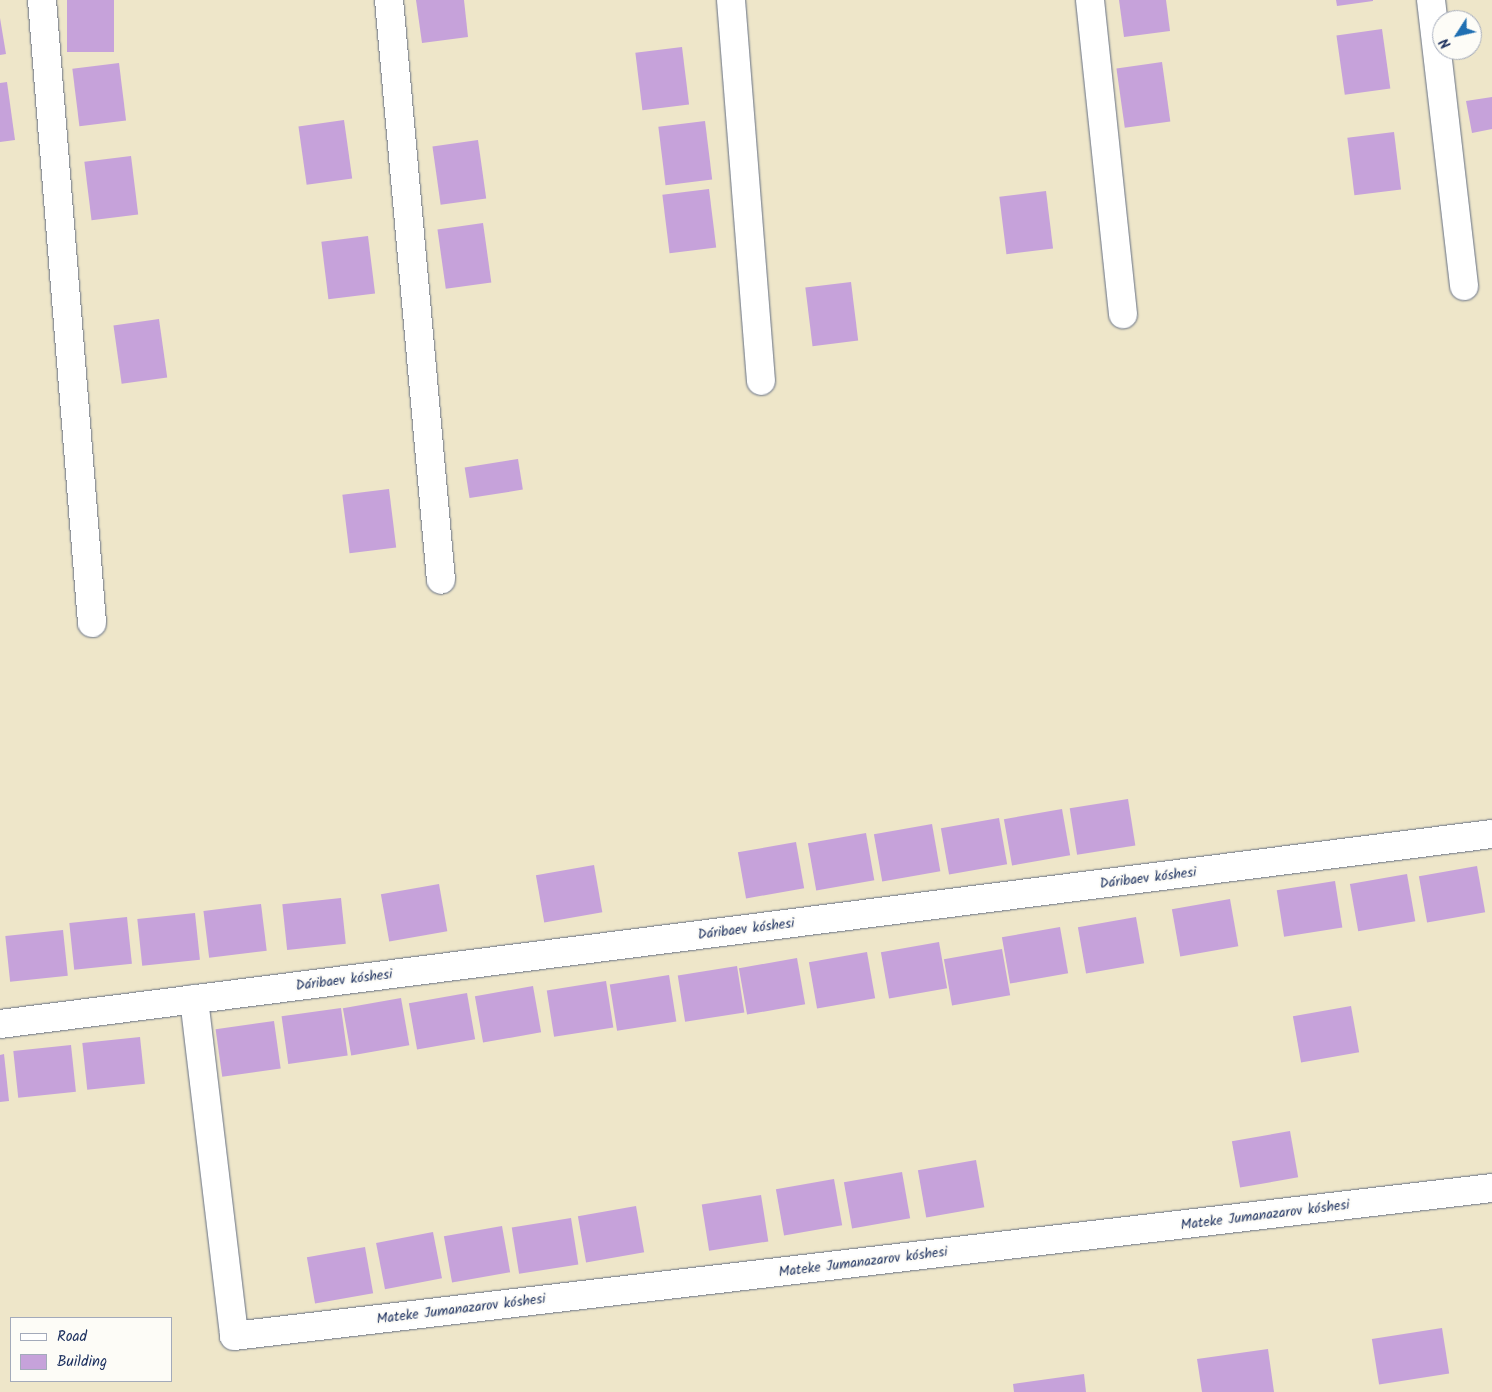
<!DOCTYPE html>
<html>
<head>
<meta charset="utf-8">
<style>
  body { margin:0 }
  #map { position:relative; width:1492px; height:1392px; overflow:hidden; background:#eee6c9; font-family:Kalam,sans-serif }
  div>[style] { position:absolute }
  .building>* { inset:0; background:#c6a2da; transform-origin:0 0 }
  .roads { filter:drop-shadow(0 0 1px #656f83) drop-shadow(0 0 1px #656f83) }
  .minor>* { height:28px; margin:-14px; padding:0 14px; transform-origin:14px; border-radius:14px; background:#fff }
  span { translate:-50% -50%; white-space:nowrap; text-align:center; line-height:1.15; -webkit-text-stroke:4px #fdfcf7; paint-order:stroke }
  .street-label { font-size:14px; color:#1b2f5e }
  .legend { position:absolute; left:10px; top:1317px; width:162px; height:65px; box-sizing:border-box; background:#fdfcf7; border:1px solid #a3aaba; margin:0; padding:6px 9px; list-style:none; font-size:15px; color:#1b2f5e }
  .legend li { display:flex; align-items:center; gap:10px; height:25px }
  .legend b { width:25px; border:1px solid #a3aaba }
  .north { position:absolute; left:1432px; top:10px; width:50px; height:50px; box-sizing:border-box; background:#fdfcf7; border:1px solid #a3aaba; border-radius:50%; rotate:235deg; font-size:14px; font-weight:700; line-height:20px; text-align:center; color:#1b2f5e }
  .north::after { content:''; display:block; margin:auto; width:18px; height:22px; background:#1f6fb2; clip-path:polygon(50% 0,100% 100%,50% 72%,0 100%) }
</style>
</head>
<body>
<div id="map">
  <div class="building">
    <div style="left:67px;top:0;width:47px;height:52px"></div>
    <div style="clip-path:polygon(416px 0,464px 0,468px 37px,422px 43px)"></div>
    <div style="clip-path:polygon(1119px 0,1166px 0,1170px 31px,1124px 37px)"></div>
    <div style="clip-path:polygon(1336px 0,1373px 0,1373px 1px,1337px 6px)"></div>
    <div style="clip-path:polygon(0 18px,6px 54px,0 55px)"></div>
    <div style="left:1382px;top:29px;width:60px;height:46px;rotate:82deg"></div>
    <div style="left:682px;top:47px;width:58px;height:47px;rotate:83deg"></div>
    <div style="left:1162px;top:62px;width:60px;height:46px;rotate:82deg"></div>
    <div style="left:119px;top:63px;width:58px;height:47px;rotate:83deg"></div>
    <div style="clip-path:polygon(7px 82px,15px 140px,0 142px,0 83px)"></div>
    <div style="clip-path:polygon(1492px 97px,1492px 129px,1472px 133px,1466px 101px)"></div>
    <div style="left:344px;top:120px;width:59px;height:46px;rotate:82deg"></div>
    <div style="left:705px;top:121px;width:59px;height:47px;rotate:83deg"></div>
    <div style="left:1394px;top:132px;width:58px;height:47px;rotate:83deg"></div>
    <div style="left:478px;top:140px;width:59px;height:46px;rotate:82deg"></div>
    <div style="left:131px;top:156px;width:59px;height:47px;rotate:83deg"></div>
    <div style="left:709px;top:189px;width:59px;height:47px;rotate:83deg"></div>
    <div style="left:1046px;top:191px;width:58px;height:47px;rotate:83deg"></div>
    <div style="left:483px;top:223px;width:60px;height:46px;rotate:82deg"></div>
    <div style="left:368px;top:236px;width:58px;height:47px;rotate:83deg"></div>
    <div style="left:851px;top:282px;width:59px;height:46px;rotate:83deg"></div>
    <div style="left:159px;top:319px;width:59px;height:46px;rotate:82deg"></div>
    <div style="left:518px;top:459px;width:31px;height:54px;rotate:81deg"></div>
    <div style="left:389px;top:489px;width:59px;height:47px;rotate:83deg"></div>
    <div style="left:1128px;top:799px;width:47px;height:59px;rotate:81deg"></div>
    <div style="left:1062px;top:809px;width:47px;height:59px;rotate:80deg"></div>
    <div style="left:999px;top:818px;width:47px;height:59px;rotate:80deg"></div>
    <div style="left:932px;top:824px;width:48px;height:59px;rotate:80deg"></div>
    <div style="left:866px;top:833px;width:48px;height:59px;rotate:80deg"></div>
    <div style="left:796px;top:842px;width:47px;height:59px;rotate:80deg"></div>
    <div style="left:594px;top:865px;width:48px;height:59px;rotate:80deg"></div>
    <div style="left:1477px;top:866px;width:47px;height:59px;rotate:80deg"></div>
    <div style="left:1407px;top:874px;width:48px;height:58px;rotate:80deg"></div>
    <div style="left:1335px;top:881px;width:47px;height:59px;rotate:81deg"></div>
    <div style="left:439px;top:884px;width:48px;height:59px;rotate:80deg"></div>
    <div style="left:341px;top:898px;width:46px;height:59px;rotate:84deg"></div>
    <div style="left:1230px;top:899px;width:48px;height:59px;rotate:80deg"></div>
    <div style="left:261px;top:904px;width:47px;height:58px;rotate:83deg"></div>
    <div style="left:195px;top:913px;width:47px;height:58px;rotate:84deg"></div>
    <div style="left:127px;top:917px;width:47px;height:58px;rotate:84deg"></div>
    <div style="left:1136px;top:917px;width:47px;height:59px;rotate:80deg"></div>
    <div style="left:1060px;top:927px;width:47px;height:59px;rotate:80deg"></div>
    <div style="left:63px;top:930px;width:46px;height:58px;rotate:84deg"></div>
    <div style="left:939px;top:942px;width:47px;height:59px;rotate:80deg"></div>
    <div style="left:1002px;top:949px;width:47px;height:59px;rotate:80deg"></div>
    <div style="left:867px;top:952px;width:47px;height:59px;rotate:80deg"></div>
    <div style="left:797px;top:958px;width:47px;height:59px;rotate:80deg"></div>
    <div style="left:737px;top:966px;width:47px;height:60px;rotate:81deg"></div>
    <div style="left:669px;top:975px;width:47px;height:60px;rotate:81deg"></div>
    <div style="left:606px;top:981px;width:47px;height:60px;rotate:81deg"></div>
    <div style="left:533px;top:986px;width:47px;height:59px;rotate:80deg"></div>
    <div style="left:467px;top:993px;width:47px;height:59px;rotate:80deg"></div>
    <div style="left:401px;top:998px;width:48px;height:59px;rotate:80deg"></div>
    <div style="left:1351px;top:1006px;width:47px;height:59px;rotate:80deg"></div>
    <div style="left:341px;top:1008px;width:48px;height:60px;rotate:82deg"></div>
    <div style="left:274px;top:1021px;width:48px;height:59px;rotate:82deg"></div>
    <div style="left:140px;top:1037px;width:47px;height:58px;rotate:84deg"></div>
    <div style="left:71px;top:1045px;width:47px;height:58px;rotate:84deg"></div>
    <div style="clip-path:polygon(4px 1054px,9px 1101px,0 1102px,0 1055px)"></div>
    <div style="left:1290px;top:1131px;width:47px;height:59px;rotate:80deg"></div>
    <div style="left:976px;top:1160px;width:48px;height:59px;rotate:80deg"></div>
    <div style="left:902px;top:1172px;width:47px;height:59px;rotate:80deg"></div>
    <div style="left:834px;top:1179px;width:47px;height:59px;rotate:80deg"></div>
    <div style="left:761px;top:1195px;width:47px;height:60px;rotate:81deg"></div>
    <div style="left:636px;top:1206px;width:47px;height:59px;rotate:80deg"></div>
    <div style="left:571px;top:1218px;width:47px;height:60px;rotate:81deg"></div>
    <div style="left:502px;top:1226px;width:47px;height:59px;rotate:80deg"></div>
    <div style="left:433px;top:1232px;width:47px;height:58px;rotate:79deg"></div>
    <div style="left:365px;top:1247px;width:47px;height:59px;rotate:80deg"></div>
    <div style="left:1442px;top:1328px;width:46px;height:71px;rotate:81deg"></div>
    <div style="clip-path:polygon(1268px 1349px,1274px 1392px,1202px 1392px,1197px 1359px)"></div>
    <div style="clip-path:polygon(1084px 1374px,1086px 1392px,1014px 1392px,1013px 1384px)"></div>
  </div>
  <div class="roads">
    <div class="minor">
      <div style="left:42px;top:0;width:625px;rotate:85.41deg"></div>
      <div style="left:389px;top:0;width:582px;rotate:84.88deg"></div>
      <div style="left:731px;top:0;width:382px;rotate:85.5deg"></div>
      <div style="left:1090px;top:0;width:316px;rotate:84deg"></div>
      <div style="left:1431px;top:0;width:288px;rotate:83.4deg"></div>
      <div style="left:194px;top:999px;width:339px;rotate:83.2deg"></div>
      <div style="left:234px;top:1336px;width:1267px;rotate:-6.71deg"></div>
      <div style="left:0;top:1024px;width:1504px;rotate:-7.26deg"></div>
    </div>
  </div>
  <div class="street-label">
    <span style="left:1148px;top:878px;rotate:-7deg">Dáribaev kóshesi</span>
    <span style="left:746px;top:929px;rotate:-7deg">Dáribaev kóshesi</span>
    <span style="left:344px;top:980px;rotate:-7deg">Dáribaev kóshesi</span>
    <span style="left:1265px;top:1215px;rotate:-7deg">Mateke Jumanazarov kóshesi</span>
    <span style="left:863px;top:1262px;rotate:-7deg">Mateke Jumanazarov kóshesi</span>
    <span style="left:461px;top:1309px;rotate:-7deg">Mateke Jumanazarov kóshesi</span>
  </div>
  <ul class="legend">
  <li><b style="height:6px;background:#fff"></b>Road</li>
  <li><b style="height:14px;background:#c6a2da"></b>Building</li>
  </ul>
  <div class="north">N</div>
</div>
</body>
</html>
